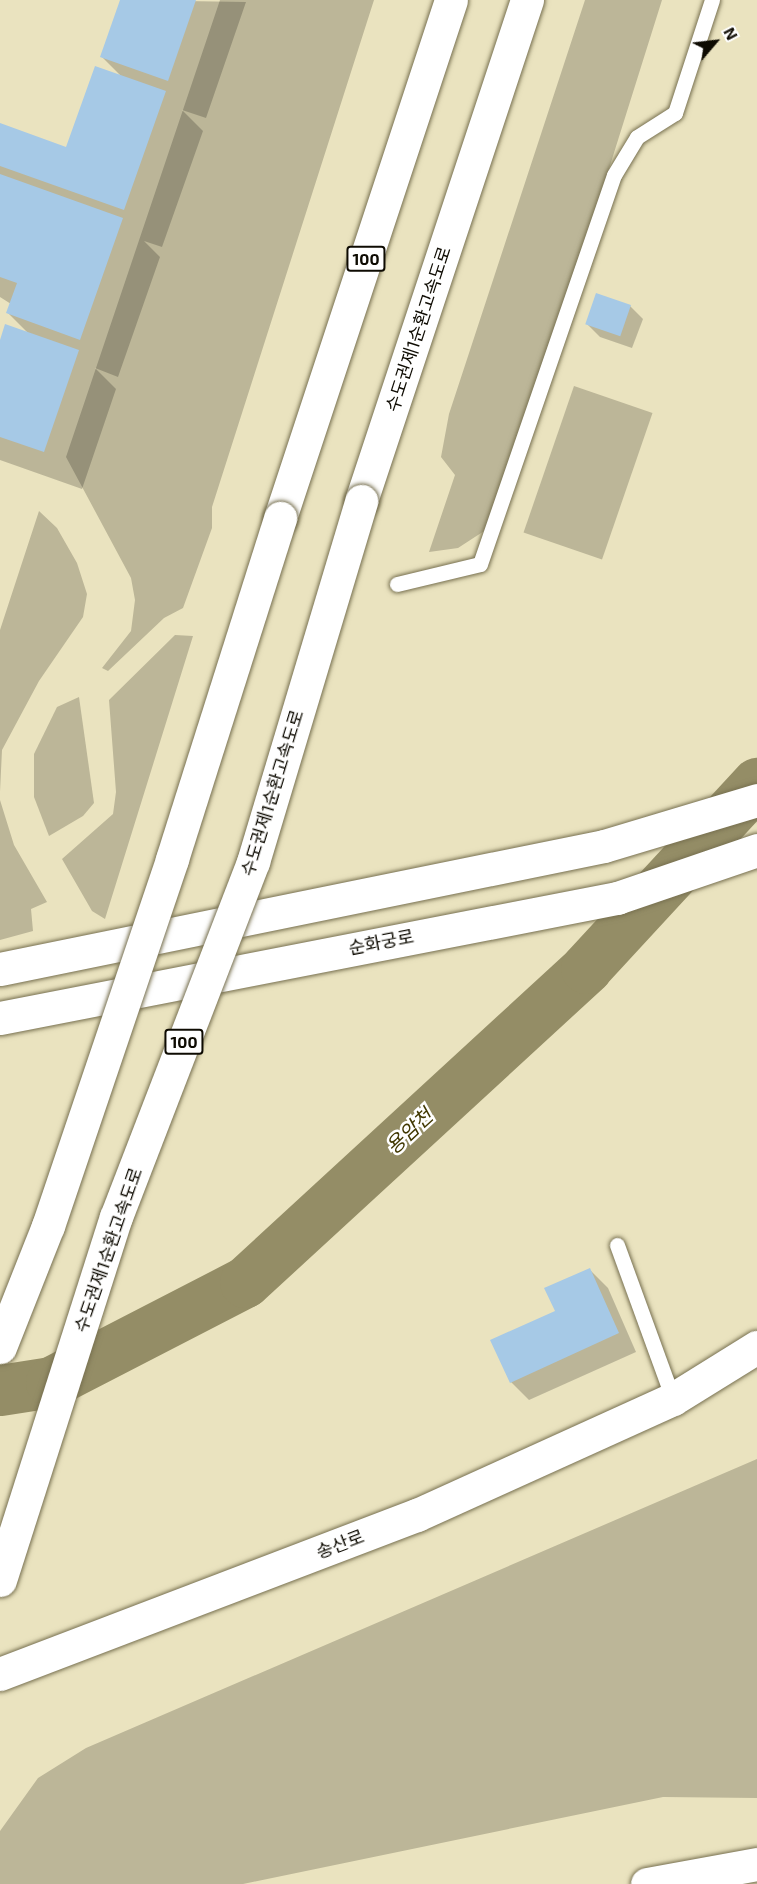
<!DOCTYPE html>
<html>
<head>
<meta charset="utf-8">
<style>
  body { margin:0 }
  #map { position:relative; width:757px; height:1884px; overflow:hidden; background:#eae3bf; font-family:"Exo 2","Noto Sans KR",sans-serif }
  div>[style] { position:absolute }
  .green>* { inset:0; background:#bcb698; transform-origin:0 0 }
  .shadow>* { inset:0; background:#0003 }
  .river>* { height:51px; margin:-25.5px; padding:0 25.5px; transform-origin:25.5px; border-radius:25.5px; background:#948d66 }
  .building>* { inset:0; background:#a6c9e6; transform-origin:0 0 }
  .roads { filter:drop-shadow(0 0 2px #777050) drop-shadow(0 0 2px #777050) }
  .service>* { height:15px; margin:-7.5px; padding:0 7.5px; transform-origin:7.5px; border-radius:7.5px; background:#fff }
  .tertiary>* { height:33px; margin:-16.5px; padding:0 16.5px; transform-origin:16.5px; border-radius:16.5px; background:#fff }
  .motorway>* { height:33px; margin:-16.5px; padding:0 16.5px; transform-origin:16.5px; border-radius:16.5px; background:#fff }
  .bridges { filter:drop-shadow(0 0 2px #777050) drop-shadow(0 0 2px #777050) }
  .motorway-bridge>* { height:33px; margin:-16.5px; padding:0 16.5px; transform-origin:16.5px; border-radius:16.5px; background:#fff }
  span { translate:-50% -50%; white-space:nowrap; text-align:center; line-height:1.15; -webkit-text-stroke:5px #fff; paint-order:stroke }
  .shield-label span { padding:2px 4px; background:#fff; border:2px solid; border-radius:4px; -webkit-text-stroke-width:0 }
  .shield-label { font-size:16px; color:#0e0b02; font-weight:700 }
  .street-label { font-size:18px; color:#0e0b02 }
  .water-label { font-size:20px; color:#413802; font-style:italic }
  .north { position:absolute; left:685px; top:12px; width:60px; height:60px; -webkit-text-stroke:4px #fff; paint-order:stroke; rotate:62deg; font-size:16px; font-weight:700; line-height:24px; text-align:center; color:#0e0b02 }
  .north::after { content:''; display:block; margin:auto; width:21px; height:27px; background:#0e0b02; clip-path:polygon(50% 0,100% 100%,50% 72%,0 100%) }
</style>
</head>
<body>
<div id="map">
  <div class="green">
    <div style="clip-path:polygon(220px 0,374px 0,212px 507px,212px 528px,183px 608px,164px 618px,108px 671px,102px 668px,131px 631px,135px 600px,131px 578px,66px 457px)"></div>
    <div style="clip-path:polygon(585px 0,662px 0,498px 522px,458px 548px,429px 552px,455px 475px,441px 457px,449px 414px)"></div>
    <div style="left:574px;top:386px;width:83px;height:155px;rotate:19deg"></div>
    <div style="clip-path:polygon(39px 511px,57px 528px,77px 563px,87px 594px,83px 617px,39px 681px,2px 750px,0 792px,0 630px)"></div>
    <div style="clip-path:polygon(175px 635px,193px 636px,105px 919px,92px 911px,62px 859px,113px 814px,116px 792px,109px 700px)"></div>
    <div style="clip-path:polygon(79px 697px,94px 803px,83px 816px,49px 836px,34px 797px,34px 754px,57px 707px)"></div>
    <div style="clip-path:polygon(0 800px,14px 845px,47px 902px,31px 909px,33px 931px,0 940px)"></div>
    <div style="clip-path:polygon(757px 1459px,757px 1798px,663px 1797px,243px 1884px,0 1884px,0 1831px,38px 1778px,86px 1748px)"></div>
  </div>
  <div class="shadow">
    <div style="clip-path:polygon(122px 0,246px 2px,206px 118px,182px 110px,203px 131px,162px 247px,144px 241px,160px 257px,118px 377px,95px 368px,116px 389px,82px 489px,0 460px,0 344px,30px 335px,8px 313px,11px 304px,0 297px,0 125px,67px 149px,123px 78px,102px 57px)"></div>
    <div style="clip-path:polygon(630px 306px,643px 319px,632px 348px,600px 337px,587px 324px)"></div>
    <div style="clip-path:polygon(590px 1270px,608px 1288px,636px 1352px,529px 1400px,511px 1382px)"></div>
  </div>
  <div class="river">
    <div style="left:0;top:1390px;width:52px;rotate:-8.9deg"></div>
    <div style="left:51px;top:1382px;width:218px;rotate:-27.3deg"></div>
    <div style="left:245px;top:1282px;width:464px;rotate:-42.6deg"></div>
    <div style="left:586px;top:968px;width:252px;rotate:-47.3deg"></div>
  </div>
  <div class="building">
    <div style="clip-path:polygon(120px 0,196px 0,168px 81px,100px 57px)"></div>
    <div style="clip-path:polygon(95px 66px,166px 91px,124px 210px,0 166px,0 123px,66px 147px)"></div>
    <div style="clip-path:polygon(0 174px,123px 218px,80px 340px,6px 313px,17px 283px,0 277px)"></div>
    <div style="left:596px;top:293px;width:37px;height:33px;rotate:19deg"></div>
    <div style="clip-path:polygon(5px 324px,79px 350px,44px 452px,0 437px,0 340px)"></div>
    <div style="clip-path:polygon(590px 1268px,619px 1333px,510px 1383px,490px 1340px,555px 1311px,544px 1288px)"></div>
  </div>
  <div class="roads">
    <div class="service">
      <div style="left:397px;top:584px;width:85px;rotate:-13.5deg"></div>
      <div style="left:480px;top:564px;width:411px;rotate:-71deg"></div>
      <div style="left:614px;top:175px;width:44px;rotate:-58.8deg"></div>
      <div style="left:637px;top:137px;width:45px;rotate:-32.3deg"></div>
      <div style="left:675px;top:113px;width:119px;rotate:-71.9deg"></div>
      <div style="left:617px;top:1245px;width:164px;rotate:70deg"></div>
    </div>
    <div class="tertiary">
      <div style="left:0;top:969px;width:616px;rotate:-11.51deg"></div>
      <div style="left:604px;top:846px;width:160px;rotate:-16.7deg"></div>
      <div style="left:0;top:1018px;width:629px;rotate:-11.01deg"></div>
      <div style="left:617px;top:898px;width:148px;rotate:-18.9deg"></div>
      <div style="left:0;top:1674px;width:446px;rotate:-20.9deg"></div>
      <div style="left:417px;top:1515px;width:281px;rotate:-24.4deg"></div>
      <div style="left:673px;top:1399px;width:99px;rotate:-31.8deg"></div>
    </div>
    <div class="motorway">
      <div style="left:361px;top:501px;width:528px;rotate:-71.67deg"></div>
      <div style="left:280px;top:518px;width:545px;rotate:-71.73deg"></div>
      <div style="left:647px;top:1884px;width:112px;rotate:-10.3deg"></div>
    </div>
  </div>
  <div class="bridges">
    <div class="motorway-bridge">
      <div style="left:0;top:1347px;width:130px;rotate:-68.4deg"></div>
      <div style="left:48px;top:1226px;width:387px;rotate:-71.3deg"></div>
      <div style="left:172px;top:859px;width:358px;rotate:-72.4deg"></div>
      <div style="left:0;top:1580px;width:381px;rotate:-72.3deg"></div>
      <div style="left:116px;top:1217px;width:381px;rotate:-68.9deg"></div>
      <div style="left:253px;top:862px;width:377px;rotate:-73.3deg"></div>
    </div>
  </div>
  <div class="shield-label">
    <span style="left:366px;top:259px">100</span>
    <span style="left:184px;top:1042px">100</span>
  </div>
  <div class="street-label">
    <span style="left:418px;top:329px;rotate:-72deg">수도권제1순환고속도로</span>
    <span style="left:272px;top:793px;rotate:-73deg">수도권제1순환고속도로</span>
    <span style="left:381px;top:942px;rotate:-11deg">순화궁로</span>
    <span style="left:108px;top:1250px;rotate:-71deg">수도권제1순환고속도로</span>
    <span style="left:340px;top:1544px;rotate:-21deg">송산로</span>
  </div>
  <div class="water-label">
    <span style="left:409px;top:1131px;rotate:-43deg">용암천</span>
  </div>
  <div class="north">N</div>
</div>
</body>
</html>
